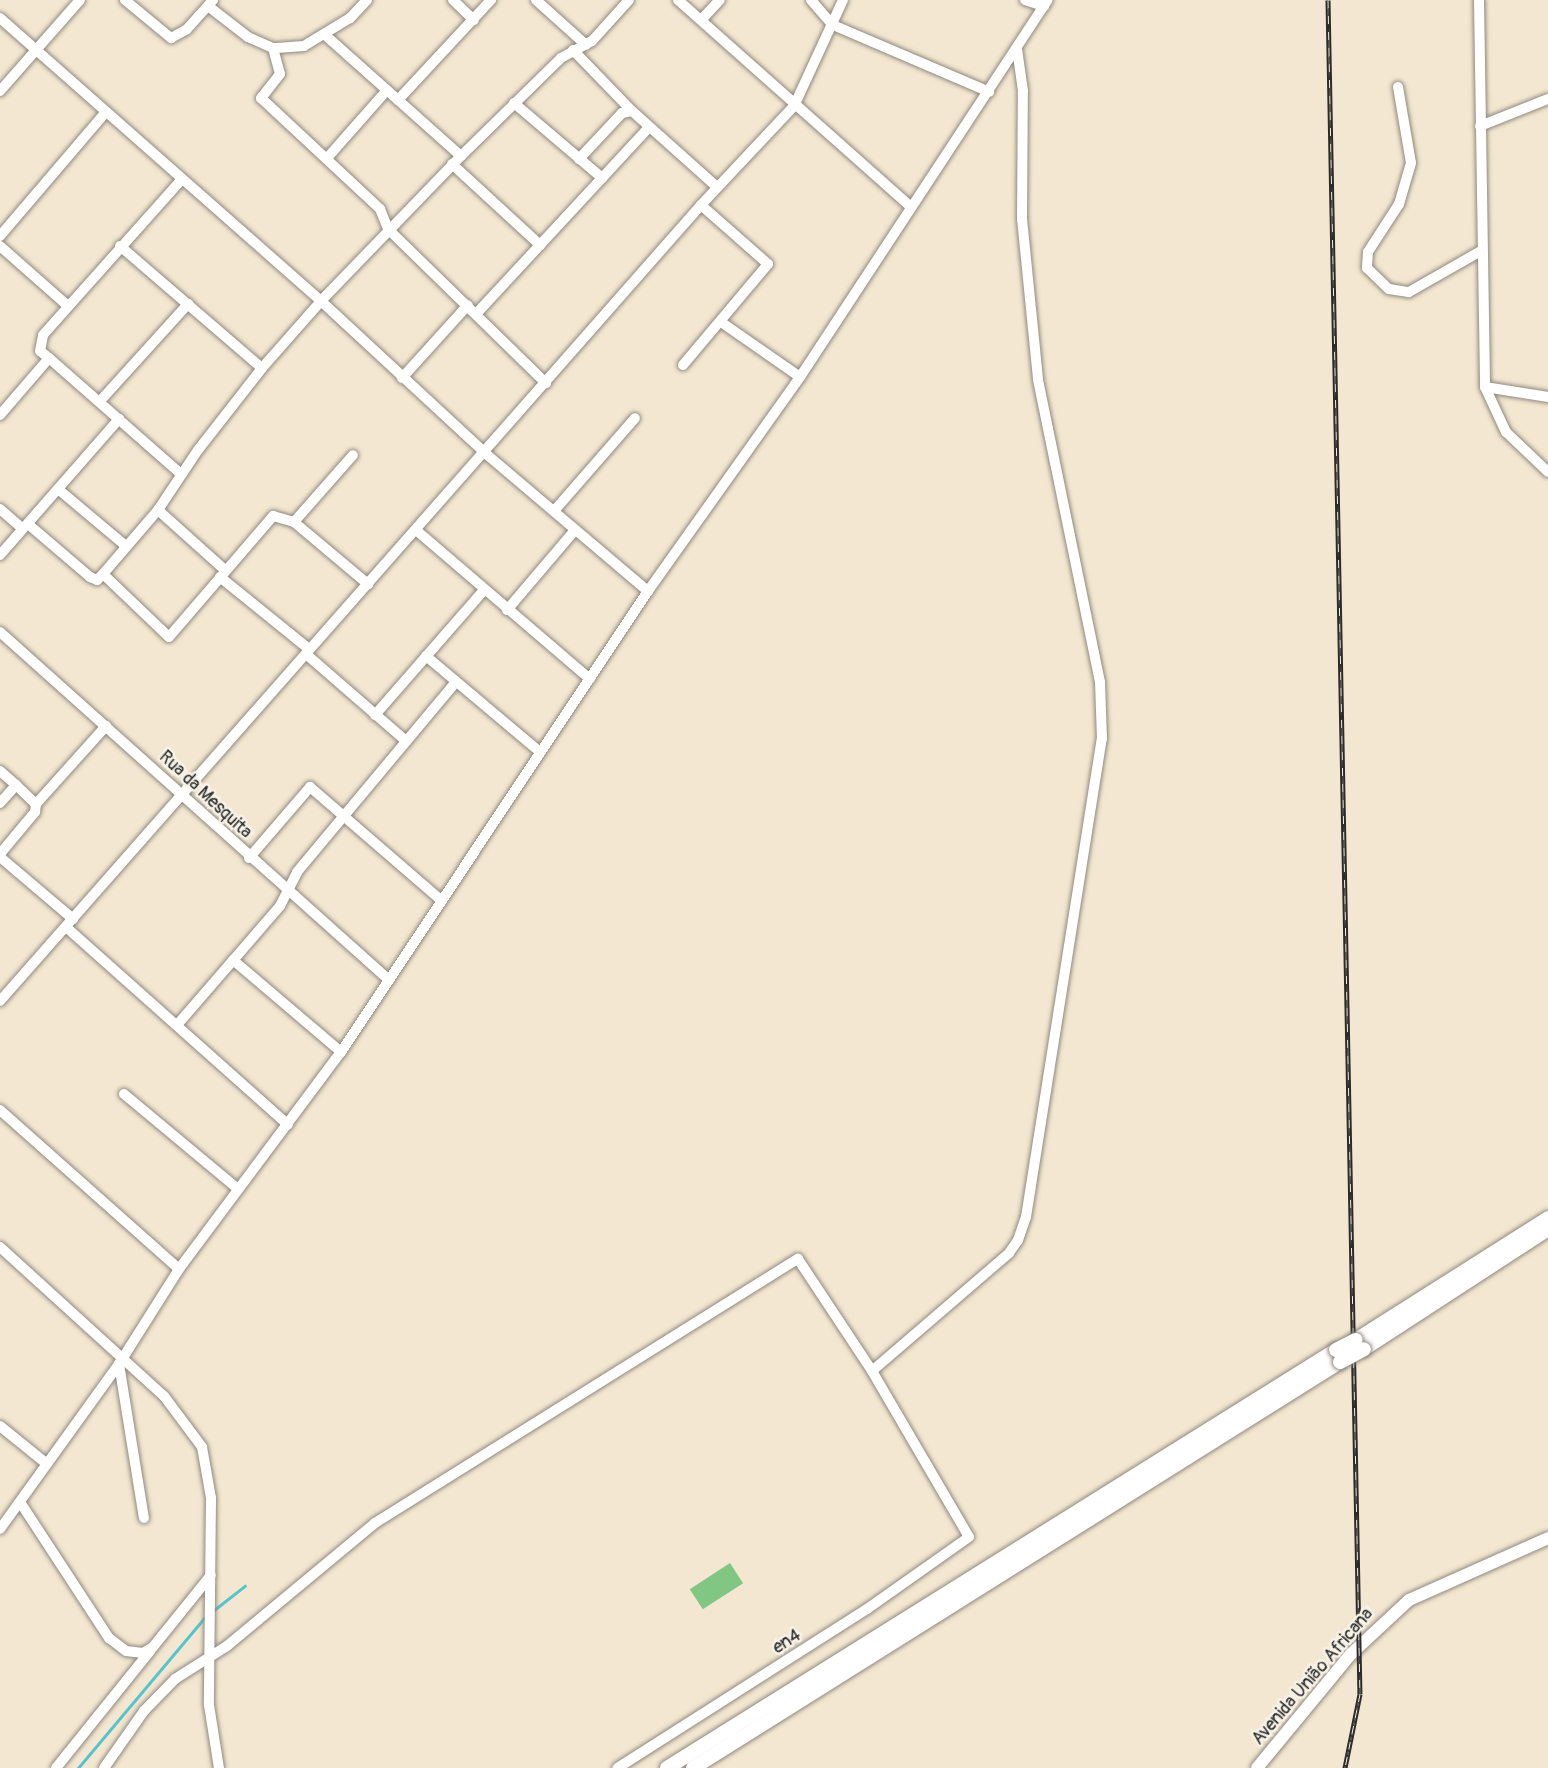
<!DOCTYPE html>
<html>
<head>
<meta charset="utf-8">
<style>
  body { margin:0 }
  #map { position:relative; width:1548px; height:1768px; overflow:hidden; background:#f3e7d1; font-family:Pangolin,sans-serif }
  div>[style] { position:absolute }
  .green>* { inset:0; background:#81c783; transform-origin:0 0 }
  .stream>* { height:2.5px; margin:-1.25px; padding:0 1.25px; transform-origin:1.25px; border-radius:1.25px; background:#56c4cd }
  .roads { filter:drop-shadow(0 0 2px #8f897e) drop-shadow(0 0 2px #8f897e) }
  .minor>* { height:10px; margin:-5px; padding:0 5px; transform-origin:5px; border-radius:5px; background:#fff }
  .major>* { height:12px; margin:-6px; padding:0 6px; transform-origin:6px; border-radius:6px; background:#fff }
  .highway>* { height:14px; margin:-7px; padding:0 7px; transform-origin:7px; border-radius:7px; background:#fff }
  .rail>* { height:5px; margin-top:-2.5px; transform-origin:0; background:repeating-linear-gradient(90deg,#f7f3e8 0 8px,#2b2b2b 0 16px); box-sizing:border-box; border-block:2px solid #2b2b2b }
  .bridges { filter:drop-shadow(0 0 2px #8f897e) drop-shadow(0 0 2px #8f897e) }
  .highway-bridge>* { height:14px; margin:-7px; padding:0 7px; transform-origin:7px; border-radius:7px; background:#fff }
  span { translate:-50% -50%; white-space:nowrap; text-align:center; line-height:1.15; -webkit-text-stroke:5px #f7f3e8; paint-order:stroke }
  .street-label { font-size:18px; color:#2b2b2b }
</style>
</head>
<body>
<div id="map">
  <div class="green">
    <div style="left:730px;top:1563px;width:24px;height:48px;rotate:57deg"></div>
  </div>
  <div class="stream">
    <div style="left:214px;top:1610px;width:39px;rotate:-38deg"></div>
    <div style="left:78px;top:1768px;width:199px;rotate:-49.9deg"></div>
  </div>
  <div class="roads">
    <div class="minor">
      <div style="left:125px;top:0;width:60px;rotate:39.6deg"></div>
      <div style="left:171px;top:38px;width:18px;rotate:-29deg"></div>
      <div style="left:187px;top:29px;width:39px;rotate:-48deg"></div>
      <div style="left:367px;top:0;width:25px;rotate:133deg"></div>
      <div style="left:350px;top:18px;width:54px;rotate:148.7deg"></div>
      <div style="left:304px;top:46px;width:31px;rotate:176deg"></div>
      <div style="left:273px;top:48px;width:27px;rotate:75deg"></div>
      <div style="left:280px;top:74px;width:31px;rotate:128deg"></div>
      <div style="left:261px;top:98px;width:163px;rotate:43deg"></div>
      <div style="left:380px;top:209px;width:22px;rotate:68deg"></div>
      <div style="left:388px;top:229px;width:221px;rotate:44.3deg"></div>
      <div style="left:453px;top:0;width:29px;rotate:44deg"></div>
      <div style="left:536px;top:0;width:67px;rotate:42deg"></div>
      <div style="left:678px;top:0;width:312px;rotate:41.6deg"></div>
      <div style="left:811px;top:0;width:33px;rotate:49deg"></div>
      <div style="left:833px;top:25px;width:170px;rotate:23.2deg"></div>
      <div style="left:1025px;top:0;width:20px;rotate:18deg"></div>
      <div style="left:1479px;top:0;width:387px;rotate:89.1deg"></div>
      <div style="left:1485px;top:387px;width:50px;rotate:65deg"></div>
      <div style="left:1506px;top:432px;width:58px;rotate:43.6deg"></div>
      <div style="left:208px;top:6px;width:51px;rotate:37.8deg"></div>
      <div style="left:248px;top:37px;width:27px;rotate:24deg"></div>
      <div style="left:0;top:18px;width:428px;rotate:41.4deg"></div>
      <div style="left:321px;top:301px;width:224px;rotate:42.8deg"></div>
      <div style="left:485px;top:453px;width:214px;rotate:40.3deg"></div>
      <div style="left:702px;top:19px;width:26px;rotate:-47deg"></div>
      <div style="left:324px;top:34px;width:183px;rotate:41.7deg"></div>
      <div style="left:573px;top:50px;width:85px;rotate:46deg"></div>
      <div style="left:632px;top:111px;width:114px;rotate:41.8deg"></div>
      <div style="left:1398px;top:87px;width:77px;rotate:80.3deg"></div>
      <div style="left:1411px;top:163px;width:43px;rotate:106.3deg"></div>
      <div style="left:1399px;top:204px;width:57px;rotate:122.9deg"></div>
      <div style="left:1368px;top:252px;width:16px;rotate:94deg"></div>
      <div style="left:1367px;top:268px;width:30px;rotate:44deg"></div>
      <div style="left:1389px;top:289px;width:20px;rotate:9deg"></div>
      <div style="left:1409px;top:292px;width:83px;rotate:-29.7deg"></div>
      <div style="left:0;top:91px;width:121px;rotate:-48.7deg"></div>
      <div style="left:398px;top:100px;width:137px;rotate:-47.1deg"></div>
      <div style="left:514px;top:103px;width:116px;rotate:40.4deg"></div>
      <div style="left:1480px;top:126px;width:73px;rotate:-21.7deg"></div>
      <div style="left:328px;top:157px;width:89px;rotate:-48.6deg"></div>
      <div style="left:579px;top:159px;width:63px;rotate:-46.9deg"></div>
      <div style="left:622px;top:113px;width:10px;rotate:-11deg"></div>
      <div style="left:452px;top:164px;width:120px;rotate:42.6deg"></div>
      <div style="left:0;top:236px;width:163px;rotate:-49.5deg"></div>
      <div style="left:0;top:246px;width:91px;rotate:41.4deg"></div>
      <div style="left:120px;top:246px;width:187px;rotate:40.7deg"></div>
      <div style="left:477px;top:313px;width:253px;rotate:-47.2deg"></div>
      <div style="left:721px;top:322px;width:96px;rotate:34.8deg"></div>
      <div style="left:49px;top:358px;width:176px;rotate:41.3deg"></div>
      <div style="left:683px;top:365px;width:132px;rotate:-49.9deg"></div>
      <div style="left:768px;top:264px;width:89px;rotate:-138.6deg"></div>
      <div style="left:402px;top:378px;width:98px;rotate:-47.9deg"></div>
      <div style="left:1485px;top:387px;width:64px;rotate:9deg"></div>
      <div style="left:101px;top:400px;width:130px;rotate:-47.8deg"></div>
      <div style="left:0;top:415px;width:75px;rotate:-49.3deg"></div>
      <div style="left:49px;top:358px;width:11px;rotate:-142deg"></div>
      <div style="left:40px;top:351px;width:16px;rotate:-79deg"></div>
      <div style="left:43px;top:335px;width:209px;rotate:-48.3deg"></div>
      <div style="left:58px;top:489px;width:89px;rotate:40deg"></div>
      <div style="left:0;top:509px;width:30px;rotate:41deg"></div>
      <div style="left:158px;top:510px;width:91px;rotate:41.9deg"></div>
      <div style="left:554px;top:511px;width:123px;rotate:-48.9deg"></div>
      <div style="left:294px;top:522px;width:89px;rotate:-48.6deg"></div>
      <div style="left:28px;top:524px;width:82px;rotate:40.5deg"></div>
      <div style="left:90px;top:577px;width:8px;rotate:23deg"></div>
      <div style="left:97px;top:580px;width:8px;rotate:-45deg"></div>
      <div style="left:103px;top:574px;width:84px;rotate:-49.3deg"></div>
      <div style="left:158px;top:510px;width:72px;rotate:-56.3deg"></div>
      <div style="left:198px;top:450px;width:104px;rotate:-52deg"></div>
      <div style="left:262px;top:368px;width:89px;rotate:-48.6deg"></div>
      <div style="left:321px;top:301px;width:202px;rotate:-46deg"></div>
      <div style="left:461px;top:156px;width:140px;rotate:-44.4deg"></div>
      <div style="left:561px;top:58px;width:35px;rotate:-29deg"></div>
      <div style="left:592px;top:41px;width:55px;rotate:-47.9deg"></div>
      <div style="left:416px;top:530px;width:229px;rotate:40.6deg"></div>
      <div style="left:0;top:555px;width:181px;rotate:-48.8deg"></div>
      <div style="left:103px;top:574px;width:91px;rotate:43.7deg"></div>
      <div style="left:169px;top:637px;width:160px;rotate:-49.3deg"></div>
      <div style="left:273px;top:516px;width:22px;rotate:16deg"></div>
      <div style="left:294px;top:522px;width:97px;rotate:40deg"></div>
      <div style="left:220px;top:577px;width:114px;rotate:39deg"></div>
      <div style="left:507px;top:610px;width:105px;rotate:-49.6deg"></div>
      <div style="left:0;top:632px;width:522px;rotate:41.82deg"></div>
      <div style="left:306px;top:654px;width:133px;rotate:41deg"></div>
      <div style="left:426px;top:656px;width:149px;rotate:40.1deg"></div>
      <div style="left:375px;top:715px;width:166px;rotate:-48.9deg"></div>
      <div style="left:0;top:771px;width:21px;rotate:41deg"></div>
      <div style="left:0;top:803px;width:24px;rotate:-48deg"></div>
      <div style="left:16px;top:785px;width:28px;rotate:44deg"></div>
      <div style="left:0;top:854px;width:55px;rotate:-50.2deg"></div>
      <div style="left:35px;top:812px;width:8px;rotate:-83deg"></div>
      <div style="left:36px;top:804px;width:105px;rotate:-48.1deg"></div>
      <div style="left:0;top:857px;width:96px;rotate:40.3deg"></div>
      <div style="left:249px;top:858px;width:94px;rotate:-49.3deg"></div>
      <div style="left:310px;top:787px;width:174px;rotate:40.8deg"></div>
      <div style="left:66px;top:927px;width:297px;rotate:41.7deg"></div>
      <div style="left:233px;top:960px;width:142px;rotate:40.4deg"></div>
      <div style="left:0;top:1001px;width:1061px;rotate:-48.63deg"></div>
      <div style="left:701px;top:205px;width:136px;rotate:-46.8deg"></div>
      <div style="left:794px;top:106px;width:117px;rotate:-65.2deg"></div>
      <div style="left:177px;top:1025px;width:157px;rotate:-49.1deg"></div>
      <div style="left:280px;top:906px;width:38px;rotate:-63deg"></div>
      <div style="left:297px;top:872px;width:248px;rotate:-50.1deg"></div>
      <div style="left:124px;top:1094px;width:148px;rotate:39.8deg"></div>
      <div style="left:0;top:1110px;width:239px;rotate:41.6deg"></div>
      <div style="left:0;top:1247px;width:222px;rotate:42.3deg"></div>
      <div style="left:164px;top:1396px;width:64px;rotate:53.3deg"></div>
      <div style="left:202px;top:1447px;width:52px;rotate:80deg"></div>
      <div style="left:211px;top:1498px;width:207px;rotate:90.6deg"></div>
      <div style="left:209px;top:1705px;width:64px;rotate:81deg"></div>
      <div style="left:119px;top:1364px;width:156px;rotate:80.8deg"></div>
      <div style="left:872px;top:1371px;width:181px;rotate:-40.7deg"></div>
      <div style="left:1009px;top:1253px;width:16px;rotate:-55deg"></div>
      <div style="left:1018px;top:1240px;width:24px;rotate:-71deg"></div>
      <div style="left:1026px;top:1217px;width:484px;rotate:-81deg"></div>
      <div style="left:1102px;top:739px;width:57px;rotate:-92deg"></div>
      <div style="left:1100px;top:682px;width:309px;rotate:-101.6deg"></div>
      <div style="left:1038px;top:379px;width:160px;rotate:-95.7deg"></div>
      <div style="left:1022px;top:220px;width:129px;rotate:-89.6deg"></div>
      <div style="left:1023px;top:91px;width:42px;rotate:-98.1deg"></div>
      <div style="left:0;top:1426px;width:60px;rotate:39deg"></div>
      <div style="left:20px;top:1502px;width:163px;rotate:56.8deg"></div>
      <div style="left:109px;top:1638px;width:21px;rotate:37deg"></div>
      <div style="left:126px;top:1651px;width:17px;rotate:7deg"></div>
      <div style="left:143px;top:1653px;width:12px;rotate:-31deg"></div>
      <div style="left:153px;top:1647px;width:92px;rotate:-51.1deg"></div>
      <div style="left:0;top:1529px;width:203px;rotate:-54.2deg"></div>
      <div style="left:119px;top:1364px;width:112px;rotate:-57.7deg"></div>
      <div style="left:179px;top:1269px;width:271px;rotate:-53.3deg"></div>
      <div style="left:341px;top:1052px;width:554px;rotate:-56.34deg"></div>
      <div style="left:648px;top:591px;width:262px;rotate:-54.6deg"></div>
      <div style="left:800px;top:377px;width:451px;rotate:-56.7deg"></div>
      <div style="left:56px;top:1768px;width:151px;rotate:-51.2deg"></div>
      <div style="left:104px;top:1768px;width:70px;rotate:-54.9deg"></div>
      <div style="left:144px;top:1711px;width:45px;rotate:-45.9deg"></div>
      <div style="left:175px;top:1679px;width:62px;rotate:-32.4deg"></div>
      <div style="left:227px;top:1646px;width:192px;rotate:-39.7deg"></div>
      <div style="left:375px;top:1523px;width:499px;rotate:-32deg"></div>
      <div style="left:798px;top:1259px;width:134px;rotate:56.5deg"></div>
      <div style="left:872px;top:1371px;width:192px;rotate:59.7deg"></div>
      <div style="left:969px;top:1537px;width:125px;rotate:144.8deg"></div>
      <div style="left:867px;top:1609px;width:296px;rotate:147.5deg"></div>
    </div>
    <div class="major">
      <div style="left:1257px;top:1768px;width:148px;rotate:-50.5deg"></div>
      <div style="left:1351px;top:1654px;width:79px;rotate:-43deg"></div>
      <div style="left:1409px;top:1600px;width:152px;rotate:-24deg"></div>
    </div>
    <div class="highway">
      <div style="left:1356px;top:1340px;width:227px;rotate:-32.4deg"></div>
      <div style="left:1364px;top:1349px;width:220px;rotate:-33.1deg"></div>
      <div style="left:667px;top:1768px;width:789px;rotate:-32deg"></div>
      <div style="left:693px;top:1768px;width:764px;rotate:-32.11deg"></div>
    </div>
  </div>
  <div class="rail">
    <div style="left:1328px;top:0;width:1694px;rotate:88.92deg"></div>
    <div style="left:1360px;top:1694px;width:76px;rotate:101.5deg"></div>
  </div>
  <div class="bridges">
    <div class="highway-bridge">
      <div style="left:1336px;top:1350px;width:22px;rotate:-27deg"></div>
      <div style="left:1340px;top:1362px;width:27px;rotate:-28deg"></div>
    </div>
  </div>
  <div class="street-label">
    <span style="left:205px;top:795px;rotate:43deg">Rua da Mesquita</span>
    <span style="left:787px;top:1642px;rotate:-32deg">en4</span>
    <span style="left:1313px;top:1677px;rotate:-49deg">Avenida União Africana</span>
  </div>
</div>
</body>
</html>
